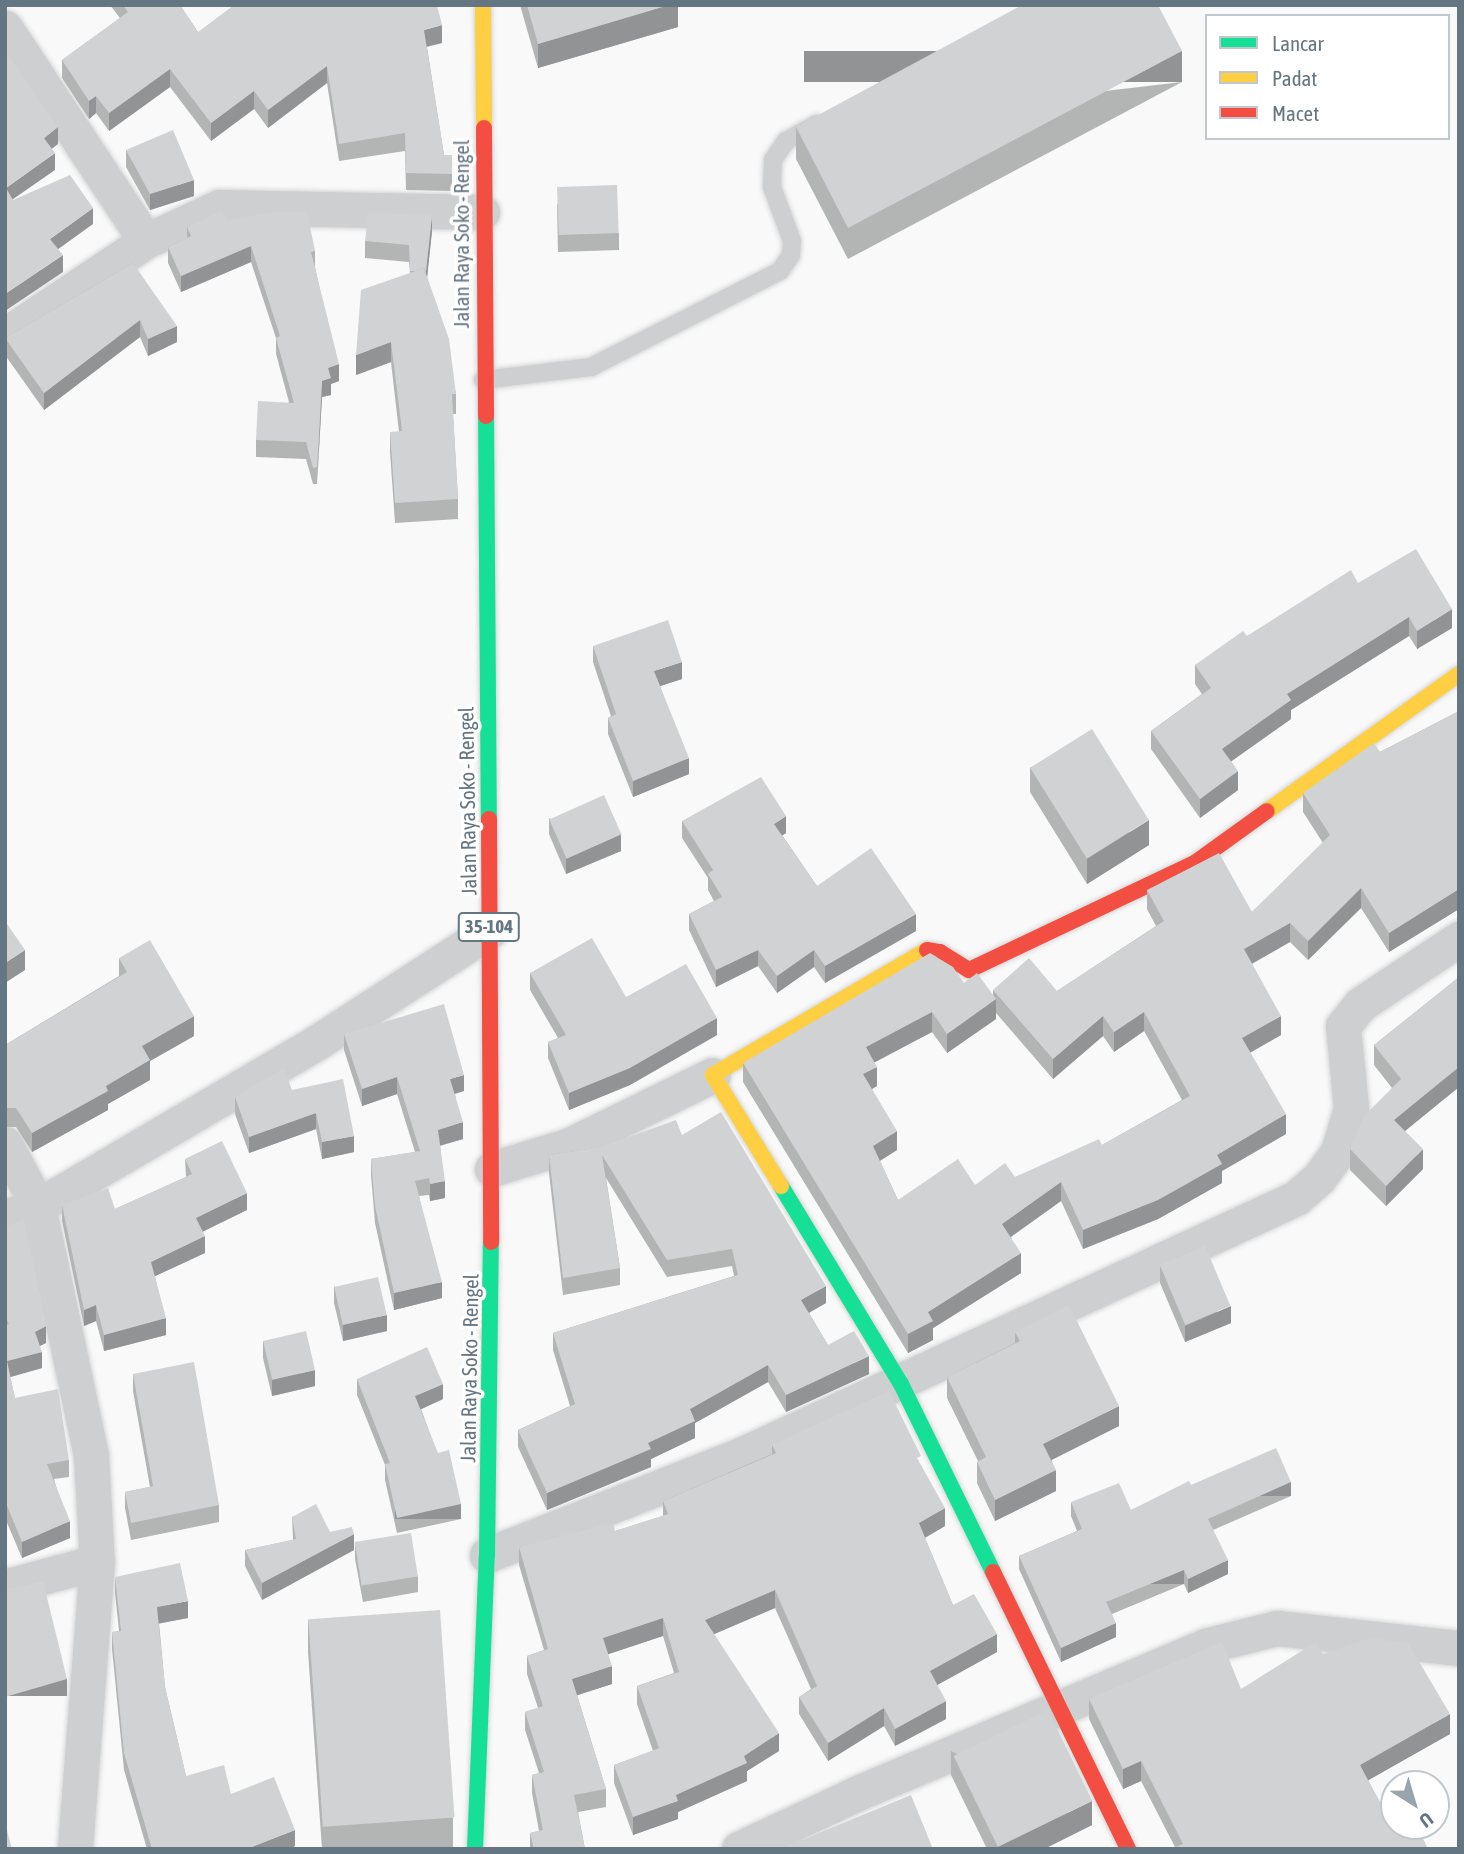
<!DOCTYPE html>
<html>
<head>
<meta charset="utf-8">
<style>
  body { margin:0 }
  #map { position:relative; width:1464px; height:1854px; overflow:hidden; background:#f9f9f9; font-family:"Asap Condensed",sans-serif }
  div>[style] { position:absolute }
  .roads { filter:drop-shadow(0 0 2px #d5d6d7) drop-shadow(0 0 2px #d5d6d7) }
  .lane>* { height:18px; margin:-9px; padding:0 9px; transform-origin:9px; border-radius:9px; background:#cecfd0 }
  .street>* { height:35px; margin:-17.5px; padding:0 17.5px; transform-origin:17.5px; border-radius:17.5px; background:#cecfd0 }
  .fast>* { height:16px; margin:-8px; padding:0 8px; transform-origin:8px; border-radius:8px; background:#16e098 }
  .slow>* { height:16px; margin:-8px; padding:0 8px; transform-origin:8px; border-radius:8px; background:#ffcf43 }
  .jam>* { height:16px; margin:-8px; padding:0 8px; transform-origin:8px; border-radius:8px; background:#f24e42 }
  .wall>* { inset:0; background:#b3b5b5 }
  .shaded-wall>* { inset:0; background:#929394; transform-origin:0 0 }
  .building>* { inset:0; background:#d0d2d3; transform-origin:0 0 }
  span { translate:-50% -50%; white-space:nowrap; text-align:center; line-height:1.15; -webkit-text-stroke:7px #fff; paint-order:stroke }
  .shield-label span { padding:2px 5px; background:#fff; border:2px solid; border-radius:5px; -webkit-text-stroke-width:0 }
  .shield-label { font-size:19px; color:#657683; font-weight:700 }
  .street-label { font-size:21px; color:#657683 }
  .frame { position:absolute; inset:0; border:7px solid #657683; pointer-events:none }
  .legend { position:absolute; left:1205px; top:14px; width:245px; height:126px; box-sizing:border-box; background:#fff; border:2px solid #c1c8cd; margin:0; padding:9px 12px; list-style:none; font-size:21px; color:#657683 }
  .legend li { display:flex; align-items:center; gap:14px; height:35px }
  .legend b { width:35px; border:2px solid #c1c8cd }
  .north { position:absolute; left:1380px; top:1770px; width:70px; height:70px; box-sizing:border-box; background:#fff; border:2px solid #c1c8cd; border-radius:50%; rotate:143deg; font-size:19px; font-weight:700; line-height:28px; text-align:center; color:#657683 }
  .north::after { content:''; display:block; margin:auto; width:24px; height:32px; background:#99a4ac; clip-path:polygon(50% 0,100% 100%,50% 72%,0 100%) }
</style>
</head>
<body>
<div id="map">
  <div class="roads">
    <div class="lane">
      <div style="left:483px;top:380px;width:109px;rotate:-6.9deg"></div>
      <div style="left:591px;top:367px;width:212px;rotate:-26.9deg"></div>
      <div style="left:780px;top:271px;width:19px;rotate:-55deg"></div>
      <div style="left:791px;top:255px;width:14px;rotate:-86deg"></div>
      <div style="left:792px;top:241px;width:58px;rotate:-110.3deg"></div>
      <div style="left:772px;top:187px;width:27px;rotate:-88deg"></div>
      <div style="left:773px;top:160px;width:23px;rotate:-56deg"></div>
      <div style="left:786px;top:141px;width:35px;rotate:-29deg"></div>
    </div>
    <div class="street">
      <div style="left:5px;top:28px;width:255px;rotate:56.5deg"></div>
      <div style="left:5px;top:335px;width:169px;rotate:-33.7deg"></div>
      <div style="left:146px;top:241px;width:81px;rotate:-25deg"></div>
      <div style="left:219px;top:207px;width:263px;rotate:1.1deg"></div>
      <div style="left:5px;top:1144px;width:70px;rotate:62deg"></div>
      <div style="left:38px;top:1206px;width:256px;rotate:78deg"></div>
      <div style="left:91px;top:1456px;width:106px;rotate:86.8deg"></div>
      <div style="left:97px;top:1562px;width:288px;rotate:94.4deg"></div>
      <div style="left:492px;top:1169px;width:82px;rotate:-17.1deg"></div>
      <div style="left:570px;top:1145px;width:159px;rotate:-26.1deg"></div>
      <div style="left:5px;top:1217px;width:35px;rotate:-18deg"></div>
      <div style="left:38px;top:1206px;width:326px;rotate:-30.4deg"></div>
      <div style="left:319px;top:1041px;width:202px;rotate:-32.9deg"></div>
      <div style="left:487px;top:1555px;width:273px;rotate:-21.5deg"></div>
      <div style="left:741px;top:1455px;width:612px;rotate:-24.85deg"></div>
      <div style="left:1296px;top:1198px;width:30px;rotate:-41deg"></div>
      <div style="left:1319px;top:1178px;width:32px;rotate:-54deg"></div>
      <div style="left:1338px;top:1152px;width:46px;rotate:-73.5deg"></div>
      <div style="left:1351px;top:1108px;width:82px;rotate:-95.6deg"></div>
      <div style="left:1343px;top:1026px;width:28px;rotate:-51deg"></div>
      <div style="left:1361px;top:1004px;width:118px;rotate:-33.6deg"></div>
      <div style="left:5px;top:1587px;width:95px;rotate:-15.2deg"></div>
      <div style="left:739px;top:1849px;width:134px;rotate:-25.2deg"></div>
      <div style="left:860px;top:1792px;width:375px;rotate:-22.9deg"></div>
      <div style="left:1205px;top:1646px;width:74px;rotate:-14deg"></div>
      <div style="left:1277px;top:1628px;width:183px;rotate:6.3deg"></div>
    </div>
    <div class="fast">
      <div style="left:486px;top:416px;width:403px;rotate:89.6deg"></div>
      <div style="left:781px;top:1186px;width:232px;rotate:58.8deg"></div>
      <div style="left:901px;top:1384px;width:209px;rotate:63.9deg"></div>
      <div style="left:475px;top:1849px;width:294px;rotate:-87.7deg"></div>
      <div style="left:487px;top:1555px;width:313px;rotate:-89.3deg"></div>
    </div>
    <div class="slow">
      <div style="left:483px;top:5px;width:123px;rotate:89.5deg"></div>
      <div style="left:1267px;top:811px;width:236px;rotate:-35.5deg"></div>
      <div style="left:781px;top:1186px;width:130px;rotate:-121.5deg"></div>
      <div style="left:713px;top:1075px;width:248px;rotate:-30.3deg"></div>
    </div>
    <div class="jam">
      <div style="left:484px;top:128px;width:288px;rotate:89.6deg"></div>
      <div style="left:489px;top:819px;width:423px;rotate:89.7deg"></div>
      <div style="left:927px;top:950px;width:13px;rotate:9deg"></div>
      <div style="left:940px;top:952px;width:34px;rotate:32deg"></div>
      <div style="left:969px;top:970px;width:251px;rotate:-25.4deg"></div>
      <div style="left:1196px;top:862px;width:87px;rotate:-35.7deg"></div>
      <div style="left:993px;top:1572px;width:308px;rotate:64deg"></div>
    </div>
  </div>
  <div class="wall">
    <div style="clip-path:polygon(110px 5px,180px 5px,198px 32px,442px 43px,427px 47px,444px 155px,452px 155px,452px 191px,406px 190px,405px 151px,339px 161px,327px 83px,268px 128px,254px 109px,211px 141px,170px 87px,109px 131px,96px 113px,89px 119px,62px 78px,62px 60px,120px 18px)"></div>
    <div style="clip-path:polygon(520px 5px,678px 5px,678px 27px,538px 68px)"></div>
    <div style="clip-path:polygon(1182px 82px,848px 259px,796px 159px,796px 127px)"></div>
    <div style="clip-path:polygon(126px 150px,194px 196px,150px 210px,126px 167px)"></div>
    <div style="clip-path:polygon(557px 204px,619px 233px,619px 250px,558px 252px)"></div>
    <div style="clip-path:polygon(227px 221px,315px 251px,315px 267px,339px 381px,331px 384px,331px 395px,322px 397px,317px 484px,313px 484px,306px 459px,256px 457px,256px 440px,289px 402px,276px 354px,276px 338px,251px 262px,181px 292px,168px 263px,168px 247px,187px 238px,187px 227px)"></div>
    <div style="clip-path:polygon(432px 231px,427px 277px,456px 394px,456px 414px,453px 414px,458px 499px,458px 519px,395px 523px,390px 452px,390px 432px,399px 432px,391px 362px,356px 375px,410px 273px,409px 262px,365px 258px,365px 241px)"></div>
    <div style="clip-path:polygon(133px 263px,177px 342px,148px 356px,140px 337px,44px 410px,5px 355px,5px 338px)"></div>
    <div style="clip-path:polygon(1358px 583px,1452px 628px,1417px 649px,1409px 636px,1291px 710px,1291px 719px,1231px 761px,1238px 790px,1200px 818px,1151px 749px,1151px 731px,1202px 694px,1195px 684px,1195px 665px,1247px 636px)"></div>
    <div style="clip-path:polygon(593px 646px,682px 679px,660px 686px,689px 774px,633px 797px,608px 734px,608px 718px,611px 716px,593px 662px)"></div>
    <div style="clip-path:polygon(evenodd,1459px 711px,1459px 909px,1389px 952px,1361px 908px,1308px 960px,1290px 942px,1252px 964px,1281px 1035px,1250px 1053px,1286px 1134px,1222px 1171px,1222px 1183px,1158px 1219px,1083px 1249px,1061px 1201px,1011px 1237px,1021px 1273px,933px 1328px,933px 1340px,908px 1353px,743px 1082px,743px 1063px,964px 983px,993px 995px,993px 990px,1057px 991px,1156px 926px,1147px 909px,1147px 890px,1252px 912px,1323px 843px,1303px 812px,1303px 793px,1380px 752px,1459px 711px,996px 1013px,1053px 1079px,1103px 1036px,1114px 1052px,1144px 1031px,1182px 1100px,1102px 1145px,1015px 1177px,898px 1200px,880px 1161px,897px 1150px,872px 1089px,877px 1086px,874px 1062px,932px 1032px,947px 1053px,996px 1019px,996px 1013px)"></div>
    <div style="clip-path:polygon(1030px 767px,1149px 845px,1087px 884px,1030px 792px)"></div>
    <div style="clip-path:polygon(549px 818px,621px 851px,566px 874px,549px 834px)"></div>
    <div style="clip-path:polygon(682px 821px,786px 833px,782px 835px,817px 886px,916px 931px,825px 983px,814px 967px,777px 993px,758px 966px,716px 987px,689px 930px,689px 914px,714px 901px,708px 890px,708px 878px,682px 838px)"></div>
    <div style="clip-path:polygon(119px 958px,194px 1036px,150px 1061px,150px 1080px,108px 1104px,108px 1110px,32px 1152px,16px 1127px,5px 1127px,5px 1045px,119px 976px)"></div>
    <div style="clip-path:polygon(530px 973px,626px 997px,717px 1035px,630px 1085px,569px 1110px,548px 1058px,548px 1042px,558px 1038px,530px 990px)"></div>
    <div style="clip-path:polygon(1459px 977px,1459px 1087px,1405px 1131px,1423px 1169px,1386px 1206px,1350px 1170px,1350px 1149px,1392px 1088px,1374px 1065px,1374px 1045px)"></div>
    <div style="clip-path:polygon(344px 1034px,464px 1091px,455px 1094px,463px 1139px,440px 1146px,445px 1198px,430px 1201px,429px 1195px,419px 1196px,442px 1298px,394px 1310px,375px 1223px,371px 1175px,371px 1159px,415px 1152px,397px 1094px,362px 1106px,344px 1050px)"></div>
    <div style="clip-path:polygon(292px 1090px,354px 1152px,322px 1159px,316px 1129px,249px 1153px,235px 1114px,235px 1097px)"></div>
    <div style="clip-path:polygon(682px 1135px,826px 1303px,809px 1313px,828px 1345px,869px 1374px,786px 1412px,768px 1382px,695px 1423px,695px 1438px,651px 1459px,651px 1467px,547px 1510px,518px 1447px,518px 1430px,570px 1406px,553px 1350px,553px 1333px,734px 1276px,732px 1266px,667px 1277px,606px 1178px,620px 1268px,620px 1285px,563px 1295px,549px 1173px,549px 1155px)"></div>
    <div style="clip-path:polygon(185px 1159px,247px 1210px,203px 1231px,205px 1253px,155px 1276px,166px 1335px,104px 1351px,96px 1321px,84px 1326px,62px 1221px,62px 1205px,115px 1209px,186px 1177px)"></div>
    <div style="clip-path:polygon(5px 1227px,46px 1343px,40px 1346px,42px 1368px,10px 1377px,15px 1398px,69px 1460px,69px 1477px,54px 1479px,70px 1538px,22px 1558px,5px 1518px)"></div>
    <div style="clip-path:polygon(1160px 1266px,1231px 1323px,1185px 1342px,1160px 1283px)"></div>
    <div style="clip-path:polygon(334px 1286px,387px 1331px,343px 1341px,334px 1303px)"></div>
    <div style="clip-path:polygon(1015px 1332px,1119px 1426px,1052px 1460px,1056px 1491px,995px 1521px,977px 1483px,977px 1462px,978px 1461px,947px 1398px,947px 1377px,1015px 1343px)"></div>
    <div style="clip-path:polygon(263px 1341px,315px 1386px,272px 1396px,263px 1358px)"></div>
    <div style="clip-path:polygon(133px 1374px,219px 1505px,219px 1522px,131px 1540px,125px 1508px,125px 1492px,150px 1487px,133px 1391px)"></div>
    <div style="clip-path:polygon(357px 1379px,443px 1399px,421px 1409px,461px 1519px,397px 1533px,385px 1480px,385px 1465px,357px 1395px)"></div>
    <div style="clip-path:polygon(772px 1445px,921px 1465px,945px 1526px,925px 1538px,953px 1605px,997px 1652px,937px 1685px,946px 1719px,895px 1746px,884px 1726px,828px 1761px,799px 1714px,799px 1697px,811px 1689px,775px 1608px,714px 1634px,779px 1751px,747px 1771px,747px 1781px,678px 1812px,678px 1819px,633px 1835px,614px 1783px,614px 1765px,653px 1751px,637px 1704px,637px 1686px,674px 1673px,663px 1636px,608px 1654px,612px 1684px,577px 1695px,606px 1789px,606px 1807px,578px 1812px,585px 1849px,530px 1849px,530px 1833px,539px 1831px,532px 1793px,532px 1775px,539px 1773px,525px 1730px,525px 1712px,538px 1708px,527px 1674px,527px 1656px,544px 1650px,519px 1565px,519px 1547px,615px 1531px,663px 1516px,663px 1501px,772px 1454px)"></div>
    <div style="clip-path:polygon(1191px 1485px,1291px 1496px,1213px 1530px,1228px 1574px,1188px 1593px,1184px 1584px,1112px 1614px,1116px 1637px,1061px 1662px,1019px 1569px,1019px 1556px,1077px 1531px,1071px 1516px,1071px 1502px,1131px 1510px)"></div>
    <div style="clip-path:polygon(292px 1517px,330px 1532px,354px 1550px,262px 1600px,245px 1566px,245px 1550px,293px 1540px)"></div>
    <div style="clip-path:polygon(355px 1542px,418px 1576px,418px 1592px,363px 1602px,355px 1559px)"></div>
    <div style="clip-path:polygon(115px 1577px,188px 1618px,159px 1623px,165px 1687px,186px 1776px,231px 1794px,295px 1846px,289px 1849px,147px 1849px,124px 1770px,112px 1649px,112px 1632px,119px 1631px,115px 1593px)"></div>
    <div style="clip-path:polygon(308px 1620px,453px 1818px,453px 1849px,322px 1849px,308px 1652px)"></div>
    <div style="clip-path:polygon(1323px 1654px,1450px 1734px,1368px 1780px,1395px 1831px,1428px 1849px,1175px 1847px,1141px 1781px,1123px 1789px,1089px 1719px,1089px 1699px,1241px 1689px)"></div>
    <div style="clip-path:polygon(951px 1751px,1092px 1825px,1044px 1849px,987px 1849px,951px 1775px)"></div>
  </div>
  <div class="shaded-wall">
    <div style="clip-path:polygon(669px 5px,678px 5px,678px 27px,538px 68px,538px 44px)"></div>
    <div style="clip-path:polygon(442px 25px,442px 43px,424px 47px,424px 30px)"></div>
    <div style="left:1182px;top:51px;width:31px;height:378px;rotate:90deg"></div>
    <div style="clip-path:polygon(327px 66px,327px 83px,268px 128px,268px 110px)"></div>
    <div style="clip-path:polygon(170px 69px,170px 87px,109px 131px,109px 113px)"></div>
    <div style="clip-path:polygon(254px 91px,254px 109px,211px 141px,211px 123px)"></div>
    <div style="clip-path:polygon(96px 96px,96px 113px,89px 119px,89px 101px)"></div>
    <div style="clip-path:polygon(58px 127px,58px 144px,44px 155px,44px 138px)"></div>
    <div style="clip-path:polygon(55px 153px,55px 170px,6px 204px,6px 188px)"></div>
    <div style="clip-path:polygon(194px 180px,194px 196px,150px 210px,150px 194px)"></div>
    <div style="clip-path:polygon(93px 208px,93px 224px,50px 255px,50px 239px)"></div>
    <div style="clip-path:polygon(432px 215px,432px 231px,426px 288px,426px 271px)"></div>
    <div style="clip-path:polygon(251px 246px,251px 262px,181px 292px,181px 276px)"></div>
    <div style="clip-path:polygon(63px 255px,63px 272px,5px 311px,5px 294px)"></div>
    <div style="clip-path:polygon(140px 320px,140px 337px,44px 410px,44px 393px)"></div>
    <div style="clip-path:polygon(177px 326px,177px 342px,148px 356px,148px 339px)"></div>
    <div style="clip-path:polygon(391px 342px,391px 362px,356px 375px,356px 355px)"></div>
    <div style="clip-path:polygon(339px 364px,339px 381px,331px 384px,331px 395px,322px 397px,317px 484px,322px 381px,328px 368px)"></div>
    <div style="clip-path:polygon(1452px 609px,1452px 628px,1417px 649px,1417px 631px)"></div>
    <div style="clip-path:polygon(1409px 617px,1409px 636px,1291px 710px,1291px 719px,1222px 768px,1222px 749px,1287px 694px)"></div>
    <div style="clip-path:polygon(682px 662px,682px 679px,654px 688px,654px 671px)"></div>
    <div style="clip-path:polygon(689px 758px,689px 774px,633px 797px,633px 781px)"></div>
    <div style="clip-path:polygon(1238px 771px,1238px 790px,1200px 818px,1200px 799px)"></div>
    <div style="clip-path:polygon(786px 816px,786px 833px,774px 841px,774px 824px)"></div>
    <div style="clip-path:polygon(1149px 820px,1149px 845px,1087px 884px,1087px 859px)"></div>
    <div style="clip-path:polygon(621px 834px,621px 851px,566px 874px,566px 858px)"></div>
    <div style="clip-path:polygon(1361px 888px,1361px 908px,1308px 960px,1308px 941px)"></div>
    <div style="clip-path:polygon(1459px 889px,1459px 909px,1389px 952px,1389px 933px)"></div>
    <div style="clip-path:polygon(916px 914px,916px 931px,825px 983px,825px 966px)"></div>
    <div style="clip-path:polygon(1290px 923px,1290px 942px,1244px 968px,1244px 949px)"></div>
    <div style="clip-path:polygon(25px 950px,25px 970px,5px 983px,5px 963px)"></div>
    <div style="clip-path:polygon(758px 950px,758px 966px,716px 987px,716px 970px)"></div>
    <div style="clip-path:polygon(814px 950px,814px 967px,777px 993px,777px 976px)"></div>
    <div style="clip-path:polygon(996px 999px,996px 1019px,947px 1053px,947px 1034px)"></div>
    <div style="clip-path:polygon(932px 1012px,932px 1032px,866px 1067px,866px 1047px)"></div>
    <div style="clip-path:polygon(1144px 1012px,1144px 1031px,1114px 1052px,1114px 1032px)"></div>
    <div style="clip-path:polygon(194px 1016px,194px 1036px,150px 1061px,150px 1080px,108px 1104px,108px 1110px,32px 1152px,32px 1133px,106px 1086px,142px 1046px)"></div>
    <div style="clip-path:polygon(1103px 1016px,1103px 1036px,1053px 1079px,1053px 1059px)"></div>
    <div style="clip-path:polygon(1281px 1016px,1281px 1035px,1242px 1057px,1242px 1038px)"></div>
    <div style="clip-path:polygon(717px 1018px,717px 1035px,630px 1085px,569px 1110px,569px 1093px)"></div>
    <div style="clip-path:polygon(877px 1067px,877px 1086px,863px 1094px,863px 1074px)"></div>
    <div style="clip-path:polygon(1459px 1067px,1459px 1087px,1394px 1140px,1394px 1120px)"></div>
    <div style="clip-path:polygon(464px 1075px,464px 1091px,450px 1095px,450px 1079px)"></div>
    <div style="clip-path:polygon(397px 1077px,397px 1094px,362px 1106px,362px 1089px)"></div>
    <div style="clip-path:polygon(316px 1113px,316px 1129px,249px 1153px,249px 1137px)"></div>
    <div style="clip-path:polygon(1286px 1114px,1286px 1134px,1222px 1171px,1222px 1183px,1158px 1219px,1083px 1249px,1083px 1230px,1217px 1155px)"></div>
    <div style="clip-path:polygon(463px 1122px,463px 1139px,438px 1146px,438px 1130px)"></div>
    <div style="clip-path:polygon(897px 1131px,897px 1150px,873px 1165px,873px 1146px)"></div>
    <div style="clip-path:polygon(354px 1136px,354px 1152px,322px 1159px,322px 1142px)"></div>
    <div style="clip-path:polygon(1423px 1149px,1423px 1169px,1386px 1206px,1386px 1186px)"></div>
    <div style="clip-path:polygon(445px 1181px,445px 1198px,430px 1201px,430px 1184px)"></div>
    <div style="clip-path:polygon(1061px 1182px,1061px 1201px,1002px 1243px,1002px 1224px)"></div>
    <div style="clip-path:polygon(247px 1193px,247px 1210px,196px 1235px,196px 1218px)"></div>
    <div style="clip-path:polygon(205px 1236px,205px 1253px,151px 1278px,151px 1262px)"></div>
    <div style="clip-path:polygon(1021px 1253px,1021px 1273px,933px 1328px,933px 1340px,908px 1353px,908px 1334px,928px 1312px)"></div>
    <div style="clip-path:polygon(442px 1282px,442px 1298px,394px 1310px,394px 1293px)"></div>
    <div style="clip-path:polygon(826px 1286px,826px 1303px,801px 1317px,801px 1300px)"></div>
    <div style="clip-path:polygon(96px 1305px,96px 1321px,84px 1326px,84px 1310px)"></div>
    <div style="clip-path:polygon(1231px 1306px,1231px 1323px,1185px 1342px,1185px 1326px)"></div>
    <div style="clip-path:polygon(387px 1315px,387px 1331px,343px 1341px,343px 1324px)"></div>
    <div style="clip-path:polygon(166px 1318px,166px 1335px,104px 1351px,104px 1335px)"></div>
    <div style="clip-path:polygon(46px 1326px,46px 1343px,35px 1348px,35px 1332px)"></div>
    <div style="clip-path:polygon(42px 1352px,42px 1368px,7px 1378px,7px 1361px)"></div>
    <div style="clip-path:polygon(869px 1356px,869px 1374px,786px 1412px,786px 1395px)"></div>
    <div style="clip-path:polygon(768px 1365px,768px 1382px,695px 1423px,695px 1438px,651px 1459px,651px 1467px,547px 1510px,547px 1493px,648px 1443px,690px 1409px)"></div>
    <div style="clip-path:polygon(315px 1370px,315px 1386px,272px 1396px,272px 1380px)"></div>
    <div style="clip-path:polygon(443px 1384px,443px 1399px,415px 1412px,415px 1396px)"></div>
    <div style="clip-path:polygon(1119px 1406px,1119px 1426px,1043px 1464px,1043px 1444px)"></div>
    <div style="clip-path:polygon(1056px 1470px,1056px 1491px,995px 1521px,995px 1500px)"></div>
    <div style="left:1291px;top:1482px;width:14px;height:91px;rotate:90deg"></div>
    <div style="left:461px;top:1504px;width:15px;height:66px;rotate:90deg"></div>
    <div style="clip-path:polygon(945px 1508px,945px 1526px,919px 1541px,919px 1523px)"></div>
    <div style="clip-path:polygon(70px 1521px,70px 1538px,22px 1558px,22px 1542px)"></div>
    <div style="clip-path:polygon(354px 1534px,354px 1550px,262px 1600px,262px 1583px)"></div>
    <div style="clip-path:polygon(1228px 1560px,1228px 1574px,1188px 1593px,1188px 1579px)"></div>
    <div style="left:1184px;top:1570px;width:14px;height:84px;rotate:90deg"></div>
    <div style="clip-path:polygon(775px 1590px,775px 1608px,705px 1638px,705px 1620px)"></div>
    <div style="clip-path:polygon(188px 1601px,188px 1618px,157px 1624px,157px 1607px)"></div>
    <div style="clip-path:polygon(663px 1618px,663px 1636px,603px 1656px,603px 1638px)"></div>
    <div style="clip-path:polygon(1116px 1623px,1116px 1637px,1061px 1662px,1061px 1648px)"></div>
    <div style="clip-path:polygon(997px 1634px,997px 1652px,930px 1689px,930px 1671px)"></div>
    <div style="clip-path:polygon(612px 1666px,612px 1684px,572px 1697px,572px 1679px)"></div>
    <div style="left:67px;top:1679px;width:17px;height:65px;rotate:90deg"></div>
    <div style="clip-path:polygon(946px 1701px,946px 1719px,895px 1746px,895px 1729px)"></div>
    <div style="clip-path:polygon(884px 1708px,884px 1726px,828px 1761px,828px 1743px)"></div>
    <div style="clip-path:polygon(1450px 1714px,1450px 1734px,1360px 1785px,1360px 1765px)"></div>
    <div style="clip-path:polygon(779px 1733px,779px 1751px,747px 1771px,747px 1781px,678px 1812px,678px 1819px,633px 1835px,633px 1817px,676px 1795px,744px 1756px)"></div>
    <div style="clip-path:polygon(1141px 1761px,1141px 1781px,1123px 1789px,1123px 1769px)"></div>
    <div style="clip-path:polygon(1092px 1801px,1092px 1825px,1044px 1849px,998px 1849px,998px 1847px)"></div>
    <div style="clip-path:polygon(295px 1830px,295px 1846px,289px 1849px,247px 1849px)"></div>
  </div>
  <div class="building">
    <div style="clip-path:polygon(123px 5px,180px 5px,198px 32px,234px 5px,437px 5px,442px 25px,424px 30px,444px 155px,452px 155px,452px 174px,406px 173px,405px 133px,339px 144px,327px 66px,268px 110px,254px 91px,211px 123px,170px 69px,109px 113px,96px 96px,89px 101px,62px 60px,128px 12px)"></div>
    <div style="clip-path:polygon(527px 5px,669px 5px,538px 44px)"></div>
    <div style="clip-path:polygon(1022px 5px,1158px 5px,1182px 51px,848px 228px,796px 127px)"></div>
    <div style="clip-path:polygon(5px 51px,58px 127px,44px 138px,55px 153px,6px 188px,13px 200px,70px 175px,93px 208px,50px 239px,63px 255px,5px 294px)"></div>
    <div style="clip-path:polygon(173px 130px,194px 180px,150px 194px,126px 150px)"></div>
    <div style="left:617px;top:185px;width:48px;height:60px;rotate:88deg"></div>
    <div style="clip-path:polygon(222px 211px,227px 221px,272px 212px,307px 212px,315px 251px,311px 252px,339px 364px,328px 368px,331px 378px,322px 381px,317px 467px,313px 468px,306px 442px,256px 440px,258px 401px,294px 403px,276px 338px,280px 336px,251px 246px,181px 276px,168px 247px,191px 236px,187px 227px)"></div>
    <div style="clip-path:polygon(368px 213px,432px 215px,426px 271px,424px 268px,416px 271px,410px 271px,409px 245px,365px 241px)"></div>
    <div style="clip-path:polygon(133px 263px,177px 326px,148px 339px,140px 320px,44px 393px,5px 338px)"></div>
    <div style="clip-path:polygon(424px 268px,449px 339px,456px 394px,452px 394px,458px 499px,395px 503px,390px 432px,402px 431px,391px 342px,356px 355px,361px 290px)"></div>
    <div style="clip-path:polygon(1416px 549px,1452px 609px,1417px 631px,1409px 617px,1287px 694px,1291px 700px,1222px 749px,1238px 771px,1200px 799px,1151px 731px,1211px 688px,1195px 665px,1243px 631px,1247px 636px,1351px 570px,1358px 583px)"></div>
    <div style="clip-path:polygon(668px 620px,682px 662px,654px 671px,689px 758px,633px 781px,608px 718px,616px 714px,593px 646px)"></div>
    <div style="clip-path:polygon(1459px 711px,1459px 889px,1389px 933px,1361px 888px,1308px 941px,1290px 923px,1244px 949px,1281px 1016px,1242px 1038px,1286px 1114px,1217px 1155px,1222px 1164px,1158px 1200px,1083px 1230px,1061px 1182px,1002px 1224px,1021px 1253px,928px 1312px,933px 1321px,908px 1334px,743px 1063px,930px 953px,953px 967px,964px 983px,977px 973px,996px 999px,947px 1034px,932px 1012px,866px 1047px,877px 1067px,863px 1074px,897px 1131px,873px 1146px,898px 1200px,958px 1159px,975px 1185px,1005px 1163px,1015px 1177px,1099px 1139px,1102px 1145px,1190px 1096px,1144px 1012px,1114px 1032px,1103px 1016px,1053px 1059px,993px 990px,1029px 958px,1057px 991px,1164px 921px,1147px 890px,1219px 853px,1252px 912px,1330px 835px,1303px 793px,1374px 743px,1380px 752px)"></div>
    <div style="left:1092px;top:729px;width:107px;height:73px;rotate:58deg"></div>
    <div style="clip-path:polygon(761px 777px,786px 816px,774px 824px,817px 886px,871px 848px,916px 914px,825px 966px,814px 950px,777px 976px,758px 950px,716px 970px,689px 914px,722px 897px,708px 874px,713px 870px,682px 821px)"></div>
    <div style="left:604px;top:795px;width:43px;height:60px;rotate:66deg"></div>
    <div style="clip-path:polygon(5px 921px,25px 950px,5px 963px)"></div>
    <div style="clip-path:polygon(592px 938px,626px 997px,686px 964px,717px 1018px,630px 1068px,569px 1093px,548px 1042px,566px 1035px,530px 973px)"></div>
    <div style="clip-path:polygon(150px 940px,194px 1016px,142px 1046px,150px 1060px,106px 1086px,108px 1091px,32px 1133px,16px 1108px,5px 1108px,5px 1045px,127px 972px,119px 958px)"></div>
    <div style="clip-path:polygon(1459px 977px,1459px 1067px,1394px 1120px,1423px 1149px,1386px 1186px,1350px 1149px,1364px 1116px,1401px 1079px,1374px 1045px)"></div>
    <div style="clip-path:polygon(444px 1004px,464px 1075px,450px 1079px,463px 1122px,438px 1130px,445px 1181px,430px 1184px,429px 1178px,415px 1181px,442px 1282px,394px 1293px,375px 1206px,371px 1159px,420px 1151px,397px 1077px,362px 1089px,344px 1034px)"></div>
    <div style="clip-path:polygon(284px 1068px,292px 1090px,343px 1079px,354px 1136px,322px 1142px,316px 1113px,249px 1137px,235px 1097px)"></div>
    <div style="clip-path:polygon(721px 1112px,826px 1286px,801px 1300px,828px 1345px,854px 1331px,869px 1356px,786px 1395px,768px 1365px,690px 1409px,695px 1421px,648px 1443px,651px 1449px,547px 1493px,518px 1430px,575px 1404px,553px 1333px,738px 1275px,732px 1249px,667px 1260px,602px 1155px,620px 1268px,563px 1278px,549px 1155px,601px 1147px,676px 1120px,682px 1135px)"></div>
    <div style="clip-path:polygon(222px 1141px,247px 1193px,196px 1218px,205px 1236px,151px 1262px,166px 1318px,104px 1335px,96px 1305px,84px 1310px,62px 1205px,108px 1188px,115px 1209px,192px 1174px,185px 1159px)"></div>
    <div style="clip-path:polygon(24px 1219px,46px 1326px,35px 1332px,42px 1352px,7px 1361px,15px 1398px,58px 1389px,69px 1460px,47px 1464px,70px 1521px,22px 1542px,5px 1501px,5px 1325px,9px 1324px,5px 1317px,5px 1227px)"></div>
    <div style="left:1205px;top:1246px;width:65px;height:49px;rotate:67deg"></div>
    <div style="left:378px;top:1277px;width:39px;height:45px;rotate:77deg"></div>
    <div style="clip-path:polygon(1069px 1305px,1119px 1406px,1043px 1444px,1056px 1470px,995px 1500px,977px 1462px,986px 1457px,947px 1377px,1020px 1341px,1015px 1332px)"></div>
    <div style="left:306px;top:1331px;width:40px;height:44px;rotate:77deg"></div>
    <div style="clip-path:polygon(427px 1347px,443px 1384px,415px 1396px,438px 1453px,449px 1450px,461px 1504px,397px 1518px,385px 1464px,390px 1463px,357px 1379px)"></div>
    <div style="clip-path:polygon(194px 1362px,219px 1505px,131px 1523px,125px 1492px,153px 1486px,133px 1374px)"></div>
    <div style="clip-path:polygon(889px 1391px,921px 1456px,917px 1458px,945px 1508px,919px 1523px,953px 1605px,974px 1594px,997px 1634px,930px 1671px,946px 1701px,895px 1729px,884px 1708px,828px 1743px,799px 1697px,817px 1686px,775px 1590px,705px 1620px,779px 1733px,744px 1756px,747px 1763px,676px 1795px,678px 1801px,633px 1817px,614px 1765px,659px 1748px,637px 1686px,679px 1672px,663px 1618px,603px 1638px,612px 1666px,572px 1679px,606px 1789px,574px 1795px,585px 1849px,534px 1849px,530px 1833px,543px 1830px,532px 1775px,544px 1772px,525px 1712px,543px 1706px,527px 1656px,548px 1649px,519px 1547px,613px 1523px,615px 1531px,668px 1514px,663px 1501px,776px 1453px,772px 1445px)"></div>
    <div style="clip-path:polygon(1276px 1448px,1291px 1482px,1208px 1519px,1228px 1560px,1188px 1579px,1184px 1570px,1106px 1602px,1116px 1623px,1061px 1648px,1019px 1556px,1082px 1529px,1071px 1502px,1119px 1483px,1131px 1510px,1189px 1481px,1191px 1485px)"></div>
    <div style="clip-path:polygon(316px 1504px,330px 1532px,352px 1527px,354px 1534px,262px 1583px,245px 1550px,296px 1539px,292px 1517px)"></div>
    <div style="left:411px;top:1533px;width:44px;height:57px;rotate:81deg"></div>
    <div style="clip-path:polygon(180px 1563px,188px 1601px,157px 1607px,165px 1687px,186px 1776px,224px 1765px,231px 1794px,274px 1777px,295px 1830px,247px 1849px,152px 1849px,124px 1753px,112px 1632px,121px 1631px,115px 1577px)"></div>
    <div style="clip-path:polygon(43px 1581px,67px 1679px,5px 1697px,5px 1590px)"></div>
    <div style="left:440px;top:1610px;width:208px;height:132px;rotate:86deg"></div>
    <div style="clip-path:polygon(1370px 1638px,1408px 1643px,1450px 1714px,1360px 1765px,1395px 1831px,1405px 1826px,1417px 1826px,1428px 1849px,1170px 1849px,1183px 1844px,1141px 1761px,1123px 1769px,1089px 1699px,1222px 1642px,1241px 1689px,1316px 1642px,1323px 1654px)"></div>
    <div style="left:1048px;top:1710px;width:101px;height:105px;rotate:64deg"></div>
    <div style="clip-path:polygon(911px 1795px,933px 1849px,780px 1849px)"></div>
    <div style="clip-path:polygon(5px 1823px,12px 1849px,5px 1849px)"></div>
  </div>
  <div class="shield-label">
    <span style="left:489px;top:927px">35-104</span>
  </div>
  <div class="street-label">
    <span style="left:461px;top:234px;rotate:-90deg">Jalan Raya Soko - Rengel</span>
    <span style="left:467px;top:801px;rotate:-91deg">Jalan Raya Soko - Rengel</span>
    <span style="left:469px;top:1368px;rotate:-89deg">Jalan Raya Soko - Rengel</span>
  </div>
  <div class="frame"></div>
  <ul class="legend">
  <li><b style="height:9px;background:#16e098"></b>Lancar</li>
  <li><b style="height:9px;background:#ffcf43"></b>Padat</li>
  <li><b style="height:9px;background:#f24e42"></b>Macet</li>
  </ul>
  <div class="north">U</div>
</div>
</body>
</html>
